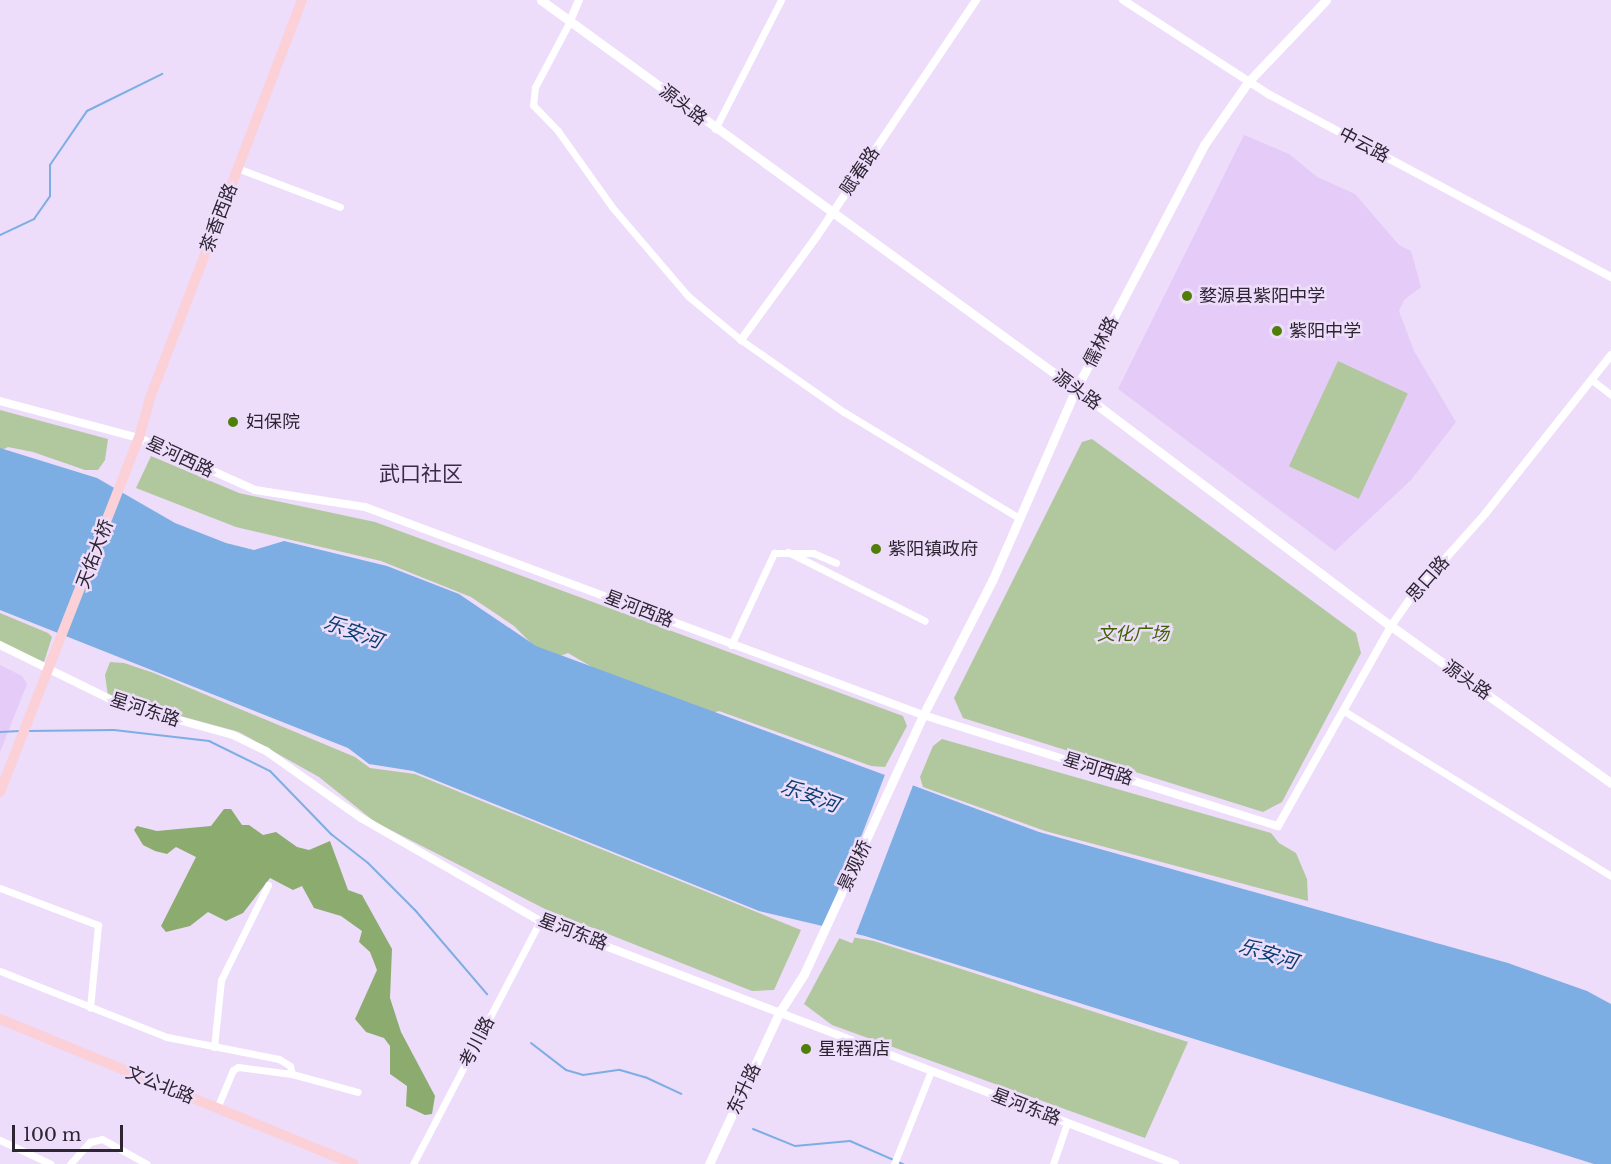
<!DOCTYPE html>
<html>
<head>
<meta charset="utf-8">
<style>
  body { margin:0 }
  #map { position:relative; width:1611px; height:1164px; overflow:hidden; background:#eddcfa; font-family:"Libre Baskerville","Noto Sans SC",serif }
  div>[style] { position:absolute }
  .built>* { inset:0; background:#e5cbf7 }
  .green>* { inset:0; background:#b1c89e; transform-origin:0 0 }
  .forest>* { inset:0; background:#8bac6e }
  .water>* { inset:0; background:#7daee3 }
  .pier>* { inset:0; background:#eddcfa; transform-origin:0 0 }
  .stream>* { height:2px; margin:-1px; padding:0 1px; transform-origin:1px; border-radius:1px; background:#7daee3 }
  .minor>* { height:7px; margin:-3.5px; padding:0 3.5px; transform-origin:3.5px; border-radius:3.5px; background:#fff }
  .tertiary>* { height:8px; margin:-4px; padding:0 4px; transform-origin:4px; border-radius:4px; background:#fff }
  .secondary>* { height:9px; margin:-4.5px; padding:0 4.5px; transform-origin:4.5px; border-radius:4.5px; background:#fff }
  .primary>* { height:10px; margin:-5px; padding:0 5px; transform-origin:5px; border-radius:5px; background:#fbd0d6 }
  .dots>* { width:16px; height:16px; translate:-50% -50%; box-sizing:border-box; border:3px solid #eddcfa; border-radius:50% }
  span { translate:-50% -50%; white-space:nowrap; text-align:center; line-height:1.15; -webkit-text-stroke:5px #eddcfa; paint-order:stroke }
  .street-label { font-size:18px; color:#2d2532 }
  .poi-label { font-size:18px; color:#2d2532 }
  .left { translate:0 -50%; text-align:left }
  .park-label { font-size:18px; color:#3d6401; font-style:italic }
  .water-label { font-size:20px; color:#0a4071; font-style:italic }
  .quarter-label { font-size:21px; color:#3b2946 }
  .scale { position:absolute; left:12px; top:1125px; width:111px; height:27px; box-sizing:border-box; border:3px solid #2d2532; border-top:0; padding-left:8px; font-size:18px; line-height:21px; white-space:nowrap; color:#2d2532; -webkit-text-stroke:4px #eddcfa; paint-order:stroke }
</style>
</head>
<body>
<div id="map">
  <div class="built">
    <div style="clip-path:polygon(1244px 135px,1289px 154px,1317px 177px,1355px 194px,1399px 245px,1411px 251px,1421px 287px,1404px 300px,1399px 311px,1414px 351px,1456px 422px,1411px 480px,1335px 551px,1118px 389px)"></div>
    <div style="clip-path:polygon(0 665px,22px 676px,27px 684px,0 752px)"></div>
  </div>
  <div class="green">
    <div style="left:1338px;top:361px;width:77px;height:116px;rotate:25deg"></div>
    <div style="clip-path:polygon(0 410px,108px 439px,105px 460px,98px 470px,85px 470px,33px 452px,8px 447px,0 451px)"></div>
    <div style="clip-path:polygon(1092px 439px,1356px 633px,1361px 653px,1282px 802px,1263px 812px,963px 718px,954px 698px,1082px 442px)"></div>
    <div style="clip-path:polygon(151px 456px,239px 493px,375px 522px,903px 716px,907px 726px,885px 767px,871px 766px,719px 711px,703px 716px,609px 677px,568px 653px,557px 657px,538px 650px,514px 626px,471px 597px,381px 561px,236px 527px,136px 488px)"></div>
    <div style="clip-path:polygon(0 613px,48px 633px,52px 637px,44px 662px,0 646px)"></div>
    <div style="clip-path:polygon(110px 662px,124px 663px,154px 673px,355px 757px,370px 768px,415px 774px,801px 930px,774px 990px,752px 991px,545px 909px,375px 822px,319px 777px,239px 732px,108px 696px,105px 675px)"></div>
    <div style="clip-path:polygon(942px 739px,1271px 833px,1279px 843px,1296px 853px,1307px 879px,1308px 901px,1045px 831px,923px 787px,920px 777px,933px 746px)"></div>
    <div style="clip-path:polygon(841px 935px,874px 941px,1188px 1042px,1145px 1138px,832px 1025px,804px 1004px)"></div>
  </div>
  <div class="forest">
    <div style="clip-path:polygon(224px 809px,231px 809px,242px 825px,249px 825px,263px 835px,276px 832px,297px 847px,309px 850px,330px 841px,348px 890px,362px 895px,392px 949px,390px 998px,401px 1032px,435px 1096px,432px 1114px,425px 1115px,406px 1106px,407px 1086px,390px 1074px,390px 1046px,384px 1038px,366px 1032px,355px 1019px,377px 970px,370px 952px,359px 942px,362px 931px,341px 916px,314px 908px,302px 886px,293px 890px,270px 878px,243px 913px,226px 921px,208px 912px,190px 926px,166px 932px,161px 926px,196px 857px,176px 847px,167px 854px,155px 851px,143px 845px,134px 830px,137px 826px,157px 831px,211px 826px)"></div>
  </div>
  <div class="water">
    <div style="clip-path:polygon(0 448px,97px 478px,175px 523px,226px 543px,254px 550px,284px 541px,387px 566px,459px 594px,536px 646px,1039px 832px,1508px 963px,1587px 991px,1611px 1004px,1611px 1164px,1594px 1164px,865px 936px,759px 911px,413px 771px,369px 764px,348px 748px,0 610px)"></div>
  </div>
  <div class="pier">
    <div style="left:886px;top:772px;width:30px;height:172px;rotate:21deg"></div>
  </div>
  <div class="stream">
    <div style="left:0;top:235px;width:38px;rotate:-25deg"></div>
    <div style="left:34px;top:219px;width:28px;rotate:-55deg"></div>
    <div style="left:50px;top:196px;width:31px;rotate:-90deg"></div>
    <div style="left:50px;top:165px;width:65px;rotate:-55.6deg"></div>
    <div style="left:87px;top:111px;width:84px;rotate:-26.3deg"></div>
    <div style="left:28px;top:731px;width:86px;rotate:-0.7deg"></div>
    <div style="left:114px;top:730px;width:96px;rotate:6.6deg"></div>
    <div style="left:209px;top:741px;width:68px;rotate:26.2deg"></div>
    <div style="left:270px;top:771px;width:88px;rotate:45.9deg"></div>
    <div style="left:331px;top:834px;width:47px;rotate:38.1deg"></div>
    <div style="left:368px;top:863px;width:66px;rotate:45deg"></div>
    <div style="left:415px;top:910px;width:111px;rotate:49.4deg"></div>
    <div style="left:0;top:732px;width:20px;rotate:-3deg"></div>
    <div style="left:531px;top:1043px;width:44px;rotate:37.6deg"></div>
    <div style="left:566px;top:1070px;width:18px;rotate:16deg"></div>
    <div style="left:583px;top:1075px;width:37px;rotate:-8deg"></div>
    <div style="left:620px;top:1070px;width:26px;rotate:16deg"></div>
    <div style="left:645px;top:1077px;width:40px;rotate:25deg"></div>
    <div style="left:753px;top:1129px;width:45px;rotate:22deg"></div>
    <div style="left:795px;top:1146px;width:55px;rotate:-5.2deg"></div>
    <div style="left:850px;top:1141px;width:58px;rotate:23.5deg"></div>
  </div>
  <div class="minor">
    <div style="left:570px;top:21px;width:75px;rotate:117.9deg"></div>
    <div style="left:535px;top:87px;width:18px;rotate:96deg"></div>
    <div style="left:533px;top:105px;width:36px;rotate:46deg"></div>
    <div style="left:558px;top:131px;width:93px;rotate:54.6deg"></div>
    <div style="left:612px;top:207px;width:117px;rotate:49.5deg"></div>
    <div style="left:688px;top:296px;width:69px;rotate:39.7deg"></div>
    <div style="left:741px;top:340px;width:126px;rotate:35deg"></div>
    <div style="left:844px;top:412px;width:205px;rotate:31.2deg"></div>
    <div style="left:715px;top:129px;width:145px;rotate:-62.9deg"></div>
    <div style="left:237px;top:168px;width:110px;rotate:20.7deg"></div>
    <div style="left:1592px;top:380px;width:24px;rotate:38deg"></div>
    <div style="left:788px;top:552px;width:153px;rotate:26.7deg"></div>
    <div style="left:731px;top:645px;width:102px;rotate:-64.9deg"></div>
    <div style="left:774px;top:553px;width:39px"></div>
    <div style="left:813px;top:553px;width:25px;rotate:23deg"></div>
    <div style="left:1344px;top:711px;width:314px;rotate:31.7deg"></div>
    <div style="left:0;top:888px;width:105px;rotate:20.7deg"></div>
    <div style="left:98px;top:925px;width:83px;rotate:95.5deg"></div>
    <div style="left:0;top:971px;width:180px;rotate:21.6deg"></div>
    <div style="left:167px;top:1037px;width:114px;rotate:11.1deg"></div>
    <div style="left:279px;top:1059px;width:13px;rotate:32deg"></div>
    <div style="left:290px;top:1066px;width:8px;rotate:76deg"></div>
    <div style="left:214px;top:1047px;width:67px;rotate:-84deg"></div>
    <div style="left:221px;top:980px;width:106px;rotate:-63.7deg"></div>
    <div style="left:217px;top:1108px;width:41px;rotate:-67.2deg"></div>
    <div style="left:233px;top:1070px;width:6px;rotate:-31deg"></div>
    <div style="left:238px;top:1067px;width:54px;rotate:7.4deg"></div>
    <div style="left:292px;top:1074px;width:68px;rotate:15.3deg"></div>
    <div style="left:0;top:1140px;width:56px;rotate:25.2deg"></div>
    <div style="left:70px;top:1164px;width:30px;rotate:-48deg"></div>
    <div style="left:90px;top:1142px;width:12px;rotate:-14deg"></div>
    <div style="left:102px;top:1139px;width:51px;rotate:29.1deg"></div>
    <div style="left:413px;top:1164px;width:274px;rotate:-62.4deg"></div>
    <div style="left:894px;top:1164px;width:100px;rotate:-68.3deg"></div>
    <div style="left:1053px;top:1164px;width:43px;rotate:-71.1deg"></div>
  </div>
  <div class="tertiary">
    <div style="left:1123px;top:0;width:175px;rotate:32.9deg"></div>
    <div style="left:1270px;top:95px;width:387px;rotate:28.1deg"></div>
    <div style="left:570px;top:21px;width:23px;rotate:-67deg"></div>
    <div style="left:741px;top:340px;width:129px;rotate:-53.8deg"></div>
    <div style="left:817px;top:236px;width:285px;rotate:-56deg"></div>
    <div style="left:0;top:401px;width:144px;rotate:14.9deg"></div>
    <div style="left:139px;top:438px;width:127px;rotate:24.1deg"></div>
    <div style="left:255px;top:490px;width:111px;rotate:8.8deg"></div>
    <div style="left:365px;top:507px;width:596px;rotate:20.44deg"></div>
    <div style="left:923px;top:715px;width:372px;rotate:17.4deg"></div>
    <div style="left:1278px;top:826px;width:230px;rotate:-60.5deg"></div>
    <div style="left:1391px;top:626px;width:37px;rotate:-55deg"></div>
    <div style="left:1412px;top:596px;width:110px;rotate:-48.3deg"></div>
    <div style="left:1485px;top:514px;width:203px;rotate:-51.6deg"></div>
    <div style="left:0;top:645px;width:134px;rotate:26.2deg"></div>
    <div style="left:120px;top:704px;width:117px;rotate:15.3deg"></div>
    <div style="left:233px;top:735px;width:37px;rotate:26deg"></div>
    <div style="left:266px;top:751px;width:116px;rotate:35.2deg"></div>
    <div style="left:361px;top:818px;width:207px;rotate:29.9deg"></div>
    <div style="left:540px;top:921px;width:680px;rotate:20.94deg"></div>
  </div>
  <div class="secondary">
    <div style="left:541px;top:0;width:661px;rotate:36.02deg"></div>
    <div style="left:1076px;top:389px;width:394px;rotate:37deg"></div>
    <div style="left:1391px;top:626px;width:270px;rotate:35.5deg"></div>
    <div style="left:709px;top:1164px;width:166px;rotate:-65.1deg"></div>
    <div style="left:779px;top:1013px;width:46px;rotate:-57.3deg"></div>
    <div style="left:804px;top:974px;width:285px;rotate:-65.3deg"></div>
    <div style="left:923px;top:715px;width:151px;rotate:-62.8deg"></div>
    <div style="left:992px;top:581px;width:210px;rotate:-66.4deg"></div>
    <div style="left:1076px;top:389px;width:276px;rotate:-62.3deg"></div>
    <div style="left:1204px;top:145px;width:77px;rotate:-55.1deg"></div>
    <div style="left:1248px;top:82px;width:113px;rotate:-46.4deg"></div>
  </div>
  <div class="primary">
    <div style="left:0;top:792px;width:380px;rotate:-68.6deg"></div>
    <div style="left:139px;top:438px;width:41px;rotate:-74.6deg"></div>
    <div style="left:150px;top:398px;width:426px;rotate:-69.1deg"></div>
    <div style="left:0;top:1019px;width:382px;rotate:22.3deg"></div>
  </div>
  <div class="dots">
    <div style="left:1187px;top:296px;background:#4f7e09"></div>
    <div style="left:1277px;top:331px;background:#4f7e09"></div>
    <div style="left:233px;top:422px;background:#4f7e09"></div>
    <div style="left:876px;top:549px;background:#4f7e09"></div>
    <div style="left:806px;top:1049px;background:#4f7e09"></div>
  </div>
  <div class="street-label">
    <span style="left:683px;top:105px;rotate:37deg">源头路</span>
    <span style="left:1364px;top:145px;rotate:28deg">中云路</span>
    <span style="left:860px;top:171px;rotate:-56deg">赋春路</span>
    <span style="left:219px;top:218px;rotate:-69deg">茶香西路</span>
    <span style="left:1101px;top:342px;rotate:-63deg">儒林路</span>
    <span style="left:1077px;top:390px;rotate:36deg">源头路</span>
    <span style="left:180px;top:457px;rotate:25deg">星河西路</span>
    <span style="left:95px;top:554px;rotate:-69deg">天佑大桥</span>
    <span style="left:1428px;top:579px;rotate:-49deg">思口路</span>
    <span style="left:639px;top:609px;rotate:21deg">星河西路</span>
    <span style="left:1467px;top:680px;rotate:35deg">源头路</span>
    <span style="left:145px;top:710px;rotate:18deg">星河东路</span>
    <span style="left:1098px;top:769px;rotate:17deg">星河西路</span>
    <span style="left:855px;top:866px;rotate:-65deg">景观桥</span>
    <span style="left:573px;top:932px;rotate:21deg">星河东路</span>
    <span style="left:477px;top:1042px;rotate:-63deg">考川路</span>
    <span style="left:160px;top:1085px;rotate:22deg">文公北路</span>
    <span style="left:744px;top:1089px;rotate:-65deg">东升路</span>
    <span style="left:1026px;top:1107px;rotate:21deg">星河东路</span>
  </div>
  <div class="poi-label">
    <span class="left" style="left:1199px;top:296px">婺源县紫阳中学</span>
    <span class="left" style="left:1289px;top:331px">紫阳中学</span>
    <span class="left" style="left:246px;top:422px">妇保院</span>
    <span class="left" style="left:888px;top:549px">紫阳镇政府</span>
    <span class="left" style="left:818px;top:1049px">星程酒店</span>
  </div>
  <div class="park-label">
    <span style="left:1133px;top:634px">文化广场</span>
  </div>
  <div class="water-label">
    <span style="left:353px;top:632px;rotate:20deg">乐安河</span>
    <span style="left:810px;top:796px;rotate:20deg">乐安河</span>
    <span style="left:1268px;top:954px;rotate:17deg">乐安河</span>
  </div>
  <div class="quarter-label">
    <span style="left:421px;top:474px">武口社区</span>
  </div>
  <div class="scale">100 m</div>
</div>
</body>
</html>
